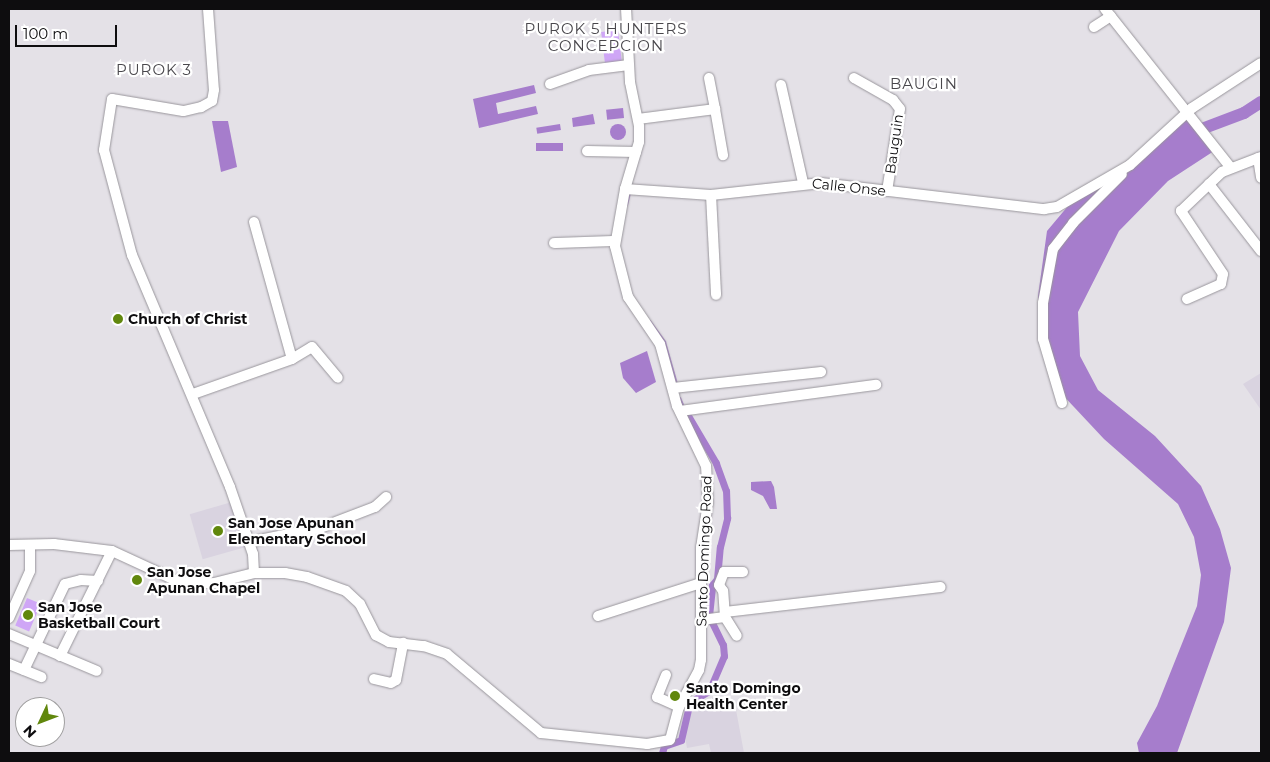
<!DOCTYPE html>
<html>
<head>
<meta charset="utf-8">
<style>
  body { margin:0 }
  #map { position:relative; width:1270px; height:762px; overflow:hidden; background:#e4e1e7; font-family:Montserrat,sans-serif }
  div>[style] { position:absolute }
  .built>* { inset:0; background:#d9d3e0; transform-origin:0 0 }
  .green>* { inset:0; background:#cfa6f6; transform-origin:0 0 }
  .water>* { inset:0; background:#a67dcc; transform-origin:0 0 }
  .round { border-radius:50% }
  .stream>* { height:2px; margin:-1px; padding:0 1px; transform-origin:1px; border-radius:1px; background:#a67dcc }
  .canal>* { height:7px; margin:-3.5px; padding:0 3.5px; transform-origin:3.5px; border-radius:3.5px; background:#a67dcc }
  .river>* { height:12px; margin:-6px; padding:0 6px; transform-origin:6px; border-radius:6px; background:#a67dcc }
  .roads { filter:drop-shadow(0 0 1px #99969c) drop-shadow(0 0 1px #99969c) }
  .minor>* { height:10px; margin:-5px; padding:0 5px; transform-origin:5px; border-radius:5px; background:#fff }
  .dots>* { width:14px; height:14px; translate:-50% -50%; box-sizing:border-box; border:2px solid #fff; border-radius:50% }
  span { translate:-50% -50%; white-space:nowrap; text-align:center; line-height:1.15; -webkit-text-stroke:4.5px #fff; paint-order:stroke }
  .street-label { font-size:14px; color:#0e0d0f }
  .poi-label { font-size:14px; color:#0e0d0f; font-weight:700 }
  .left { translate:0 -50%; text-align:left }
  .neighbourhood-label { font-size:15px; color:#49474c; letter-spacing:1px }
  .frame { position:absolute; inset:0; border:10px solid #0e0d0f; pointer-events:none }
  .north { position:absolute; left:15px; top:697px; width:50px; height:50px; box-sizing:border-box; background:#fff; border:1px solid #9f9e9f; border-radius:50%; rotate:227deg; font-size:14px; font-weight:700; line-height:20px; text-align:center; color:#0e0d0f }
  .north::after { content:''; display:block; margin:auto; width:18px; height:22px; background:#61870d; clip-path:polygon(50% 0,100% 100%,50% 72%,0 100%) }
  .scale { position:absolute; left:15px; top:25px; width:102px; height:22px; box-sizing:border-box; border:2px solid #0e0d0f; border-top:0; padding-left:6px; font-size:15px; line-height:18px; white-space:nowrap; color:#0e0d0f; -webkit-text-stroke:4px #fff; paint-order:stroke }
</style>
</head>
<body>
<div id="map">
  <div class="built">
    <div style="clip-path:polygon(1261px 373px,1261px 410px,1243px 384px)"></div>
    <div style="left:232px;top:502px;width:47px;height:44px;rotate:74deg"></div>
    <div style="clip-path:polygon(734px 699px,744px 753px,711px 753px,709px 744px,687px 748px,684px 732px,694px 706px)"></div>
  </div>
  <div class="green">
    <div style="left:618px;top:30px;width:34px;height:17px;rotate:83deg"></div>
    <div style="left:27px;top:598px;width:15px;height:30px;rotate:23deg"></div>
  </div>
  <div class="water">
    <div style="clip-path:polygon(534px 85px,536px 93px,496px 103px,498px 114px,536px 106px,538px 114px,479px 128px,473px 99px)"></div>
    <div style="left:623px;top:108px;width:10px;height:17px;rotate:84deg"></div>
    <div style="clip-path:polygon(593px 114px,595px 124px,573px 127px,572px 118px)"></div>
    <div style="clip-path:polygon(1186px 117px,1214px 151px,1168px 181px,1119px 231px,1078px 312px,1080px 356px,1098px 390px,1155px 436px,1201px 486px,1220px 529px,1231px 568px,1224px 622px,1177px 753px,1139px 753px,1137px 743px,1157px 706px,1197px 606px,1201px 575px,1194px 537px,1178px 504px,1104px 439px,1059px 391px,1038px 296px,1047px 231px,1068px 206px)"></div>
    <div style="clip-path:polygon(212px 121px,228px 121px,237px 167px,221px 172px)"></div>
    <div style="left:560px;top:124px;width:6px;height:24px;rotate:81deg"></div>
    <div class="round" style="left:610px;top:124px;width:16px;height:16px"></div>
    <div style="left:536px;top:143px;width:27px;height:8px"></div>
    <div style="clip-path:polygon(647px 351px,656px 382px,636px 393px,623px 378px,620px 363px)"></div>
    <div style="clip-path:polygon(771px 481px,774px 487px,777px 509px,770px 509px,763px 496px,751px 490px,751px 482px)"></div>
  </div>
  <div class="stream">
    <div style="left:627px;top:205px;width:12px;rotate:-76deg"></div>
    <div style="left:650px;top:321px;width:26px;rotate:54deg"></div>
    <div style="left:665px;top:342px;width:44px;rotate:74.1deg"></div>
    <div style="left:680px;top:398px;width:10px;rotate:66deg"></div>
  </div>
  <div class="canal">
    <div style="left:662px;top:753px;width:7px;rotate:-74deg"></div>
    <div style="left:664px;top:746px;width:18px;rotate:-19deg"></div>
    <div style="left:681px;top:740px;width:39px;rotate:-77deg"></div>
    <div style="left:690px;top:702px;width:22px;rotate:-30deg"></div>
    <div style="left:709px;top:691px;width:38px;rotate:-67deg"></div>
    <div style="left:724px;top:656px;width:11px;rotate:-95deg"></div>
    <div style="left:723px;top:645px;width:32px;rotate:-116deg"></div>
    <div style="left:709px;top:616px;width:31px;rotate:-84deg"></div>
    <div style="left:712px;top:585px;width:8px;rotate:-50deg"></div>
    <div style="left:717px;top:579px;width:32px;rotate:-85deg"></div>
    <div style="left:720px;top:547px;width:30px;rotate:-76deg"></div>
    <div style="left:727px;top:518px;width:27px;rotate:-92deg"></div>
    <div style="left:726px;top:491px;width:30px;rotate:-110deg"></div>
    <div style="left:716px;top:463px;width:59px;rotate:-120.5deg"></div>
  </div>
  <div class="river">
    <div style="left:1191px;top:133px;width:57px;rotate:-20.7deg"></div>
    <div style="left:1244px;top:113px;width:20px;rotate:-33deg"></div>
  </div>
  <div class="roads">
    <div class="minor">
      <div style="left:208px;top:9px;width:81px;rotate:85.8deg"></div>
      <div style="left:214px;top:90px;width:11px;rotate:100deg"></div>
      <div style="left:212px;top:101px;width:13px;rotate:151deg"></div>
      <div style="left:201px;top:107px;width:18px;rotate:167deg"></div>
      <div style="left:183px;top:111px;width:72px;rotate:-170.4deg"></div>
      <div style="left:112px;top:99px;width:52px;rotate:98.9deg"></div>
      <div style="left:104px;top:150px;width:109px;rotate:75.1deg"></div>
      <div style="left:132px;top:255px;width:252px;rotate:67.1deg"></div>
      <div style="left:230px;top:487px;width:71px;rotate:71.1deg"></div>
      <div style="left:253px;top:554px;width:19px;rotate:87deg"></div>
      <div style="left:1105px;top:9px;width:203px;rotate:51.6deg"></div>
      <div style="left:1094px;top:27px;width:20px;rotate:-33deg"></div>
      <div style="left:709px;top:78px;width:32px;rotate:79deg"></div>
      <div style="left:854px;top:78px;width:45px;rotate:29.4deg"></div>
      <div style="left:893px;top:100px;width:11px;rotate:52deg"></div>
      <div style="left:900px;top:109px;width:83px;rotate:99deg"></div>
      <div style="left:550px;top:84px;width:41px;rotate:-19.7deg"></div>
      <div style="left:589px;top:70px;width:40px;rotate:-7.1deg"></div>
      <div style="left:781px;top:85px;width:100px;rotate:77.3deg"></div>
      <div style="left:638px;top:119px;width:78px;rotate:-7.4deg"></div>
      <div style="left:715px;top:109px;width:47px;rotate:80.1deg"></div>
      <div style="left:587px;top:151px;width:49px;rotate:1.2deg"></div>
      <div style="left:1258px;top:158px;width:20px;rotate:81deg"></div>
      <div style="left:1209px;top:184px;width:85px;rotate:52.2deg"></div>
      <div style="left:625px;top:189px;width:86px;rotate:4deg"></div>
      <div style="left:711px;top:195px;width:111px;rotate:-6.2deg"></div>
      <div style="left:821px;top:183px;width:225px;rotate:6.7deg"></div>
      <div style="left:1044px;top:209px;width:13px;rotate:-9deg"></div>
      <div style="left:1057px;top:207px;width:84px;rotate:-29.9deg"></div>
      <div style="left:1130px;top:165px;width:84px;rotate:-42.6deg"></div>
      <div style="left:1192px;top:108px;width:82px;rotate:-33.1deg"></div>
      <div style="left:711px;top:195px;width:100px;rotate:87.1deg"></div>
      <div style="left:254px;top:222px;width:142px;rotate:74.5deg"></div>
      <div style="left:554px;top:243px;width:61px;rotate:-1.9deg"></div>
      <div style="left:1187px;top:299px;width:37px;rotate:-24deg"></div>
      <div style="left:1221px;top:284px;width:10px;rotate:-79deg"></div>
      <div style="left:1223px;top:274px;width:76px;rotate:-123.7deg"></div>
      <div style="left:1181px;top:211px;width:57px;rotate:-43.6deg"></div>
      <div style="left:1222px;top:172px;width:42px;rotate:-21deg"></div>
      <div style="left:673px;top:388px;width:149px;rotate:-6.2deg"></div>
      <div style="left:193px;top:394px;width:105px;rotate:-19.5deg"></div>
      <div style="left:292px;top:359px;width:23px;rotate:-31deg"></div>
      <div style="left:312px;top:347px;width:40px;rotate:50deg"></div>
      <div style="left:1062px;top:403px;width:67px;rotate:-106.5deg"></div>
      <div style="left:1043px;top:339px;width:36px;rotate:-90deg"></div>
      <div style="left:1043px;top:303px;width:55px;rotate:-79.5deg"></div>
      <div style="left:1053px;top:249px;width:33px;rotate:-52deg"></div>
      <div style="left:1073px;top:223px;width:69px;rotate:-45deg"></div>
      <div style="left:680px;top:411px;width:198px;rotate:-7.6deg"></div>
      <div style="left:249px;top:542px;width:72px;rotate:-11.2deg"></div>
      <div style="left:320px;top:528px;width:59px;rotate:-20.9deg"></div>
      <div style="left:375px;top:507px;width:15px;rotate:-42deg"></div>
      <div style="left:9px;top:545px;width:45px;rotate:-1.3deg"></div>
      <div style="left:54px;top:544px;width:58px;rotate:6.9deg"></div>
      <div style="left:112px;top:551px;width:74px;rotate:24.8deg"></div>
      <div style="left:179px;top:582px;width:35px;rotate:2deg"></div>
      <div style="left:214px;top:583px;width:41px;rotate:-14deg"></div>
      <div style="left:254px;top:573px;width:31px"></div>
      <div style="left:285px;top:573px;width:22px;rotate:10deg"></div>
      <div style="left:307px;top:577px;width:41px;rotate:19.7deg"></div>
      <div style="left:346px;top:591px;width:19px;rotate:43deg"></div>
      <div style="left:360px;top:604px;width:35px;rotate:63deg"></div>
      <div style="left:376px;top:635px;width:15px;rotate:28deg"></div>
      <div style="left:389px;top:642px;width:35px;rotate:7deg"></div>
      <div style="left:424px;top:646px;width:24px;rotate:19deg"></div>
      <div style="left:447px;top:654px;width:123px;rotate:40deg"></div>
      <div style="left:541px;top:733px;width:107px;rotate:5.9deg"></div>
      <div style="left:647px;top:744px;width:23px;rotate:-10deg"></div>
      <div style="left:670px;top:740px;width:34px;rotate:-75deg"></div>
      <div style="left:679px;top:707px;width:42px;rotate:-61.6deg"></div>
      <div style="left:699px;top:670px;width:10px;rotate:-79deg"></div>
      <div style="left:701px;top:660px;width:112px;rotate:-90deg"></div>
      <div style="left:701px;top:548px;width:46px;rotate:-81.2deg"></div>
      <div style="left:708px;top:503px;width:37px;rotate:-93deg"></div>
      <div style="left:706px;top:466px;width:67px;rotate:-115.8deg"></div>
      <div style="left:677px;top:406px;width:64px;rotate:-105.3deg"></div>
      <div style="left:660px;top:344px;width:57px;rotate:-124.2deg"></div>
      <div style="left:628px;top:297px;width:53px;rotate:-104.3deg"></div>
      <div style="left:615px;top:246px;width:58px;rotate:-80deg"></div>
      <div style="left:625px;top:189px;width:49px;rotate:-73.4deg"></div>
      <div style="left:639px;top:142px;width:16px;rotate:-90deg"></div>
      <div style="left:639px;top:126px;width:45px;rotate:-101.6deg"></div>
      <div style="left:630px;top:82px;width:73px;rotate:-93.1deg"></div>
      <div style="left:725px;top:612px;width:217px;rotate:-6.6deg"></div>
      <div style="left:598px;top:616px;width:108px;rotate:-17.8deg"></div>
      <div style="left:725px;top:617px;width:22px;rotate:58deg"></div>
      <div style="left:9px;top:618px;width:51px;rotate:-65.9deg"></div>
      <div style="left:30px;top:571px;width:24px;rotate:-90deg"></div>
      <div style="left:701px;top:620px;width:24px;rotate:-7deg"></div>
      <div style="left:725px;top:617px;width:26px;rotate:-94deg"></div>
      <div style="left:723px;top:591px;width:7px;rotate:-124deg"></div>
      <div style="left:719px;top:585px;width:14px;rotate:-69deg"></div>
      <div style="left:724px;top:572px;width:19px"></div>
      <div style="left:9px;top:634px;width:95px;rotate:22.8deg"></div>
      <div style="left:60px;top:656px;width:117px;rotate:-63.7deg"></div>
      <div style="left:9px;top:664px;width:35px;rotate:22deg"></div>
      <div style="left:24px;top:670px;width:95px;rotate:-64.5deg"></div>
      <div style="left:65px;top:584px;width:16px;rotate:-14deg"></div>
      <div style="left:81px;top:580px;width:17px;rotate:3deg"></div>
      <div style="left:666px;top:675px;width:24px;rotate:112deg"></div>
      <div style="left:657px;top:697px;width:24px;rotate:24deg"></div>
      <div style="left:374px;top:679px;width:17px;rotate:13deg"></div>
      <div style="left:391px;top:683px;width:6px;rotate:-31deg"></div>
      <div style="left:396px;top:680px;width:38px;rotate:-79deg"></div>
    </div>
  </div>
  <div class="dots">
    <div style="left:118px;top:319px;background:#61870d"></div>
    <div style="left:218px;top:531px;background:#61870d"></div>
    <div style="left:137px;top:580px;background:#61870d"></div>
    <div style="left:28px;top:615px;background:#61870d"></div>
    <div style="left:675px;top:696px;background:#61870d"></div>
  </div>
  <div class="street-label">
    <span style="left:894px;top:144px;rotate:-82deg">Bauguin</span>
    <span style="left:849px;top:187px;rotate:6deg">Calle Onse</span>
    <span style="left:704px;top:551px;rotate:-88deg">Santo Domingo Road</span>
  </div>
  <div class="poi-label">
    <span class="left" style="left:128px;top:319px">Church of Christ</span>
    <span class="left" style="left:228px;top:531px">San Jose Apunan<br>Elementary School</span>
    <span class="left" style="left:147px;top:580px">San Jose<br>Apunan Chapel</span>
    <span class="left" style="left:38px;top:615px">San Jose<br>Basketball Court</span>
    <span class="left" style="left:686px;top:696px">Santo Domingo<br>Health Center</span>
  </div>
  <div class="neighbourhood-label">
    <span style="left:606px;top:37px">PUROK 5 HUNTERS<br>CONCEPCION</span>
    <span style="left:154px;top:70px">PUROK 3</span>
    <span style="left:924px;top:84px">BAUGIN</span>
  </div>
  <div class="frame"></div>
  <div class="north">N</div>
  <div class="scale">100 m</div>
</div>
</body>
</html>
